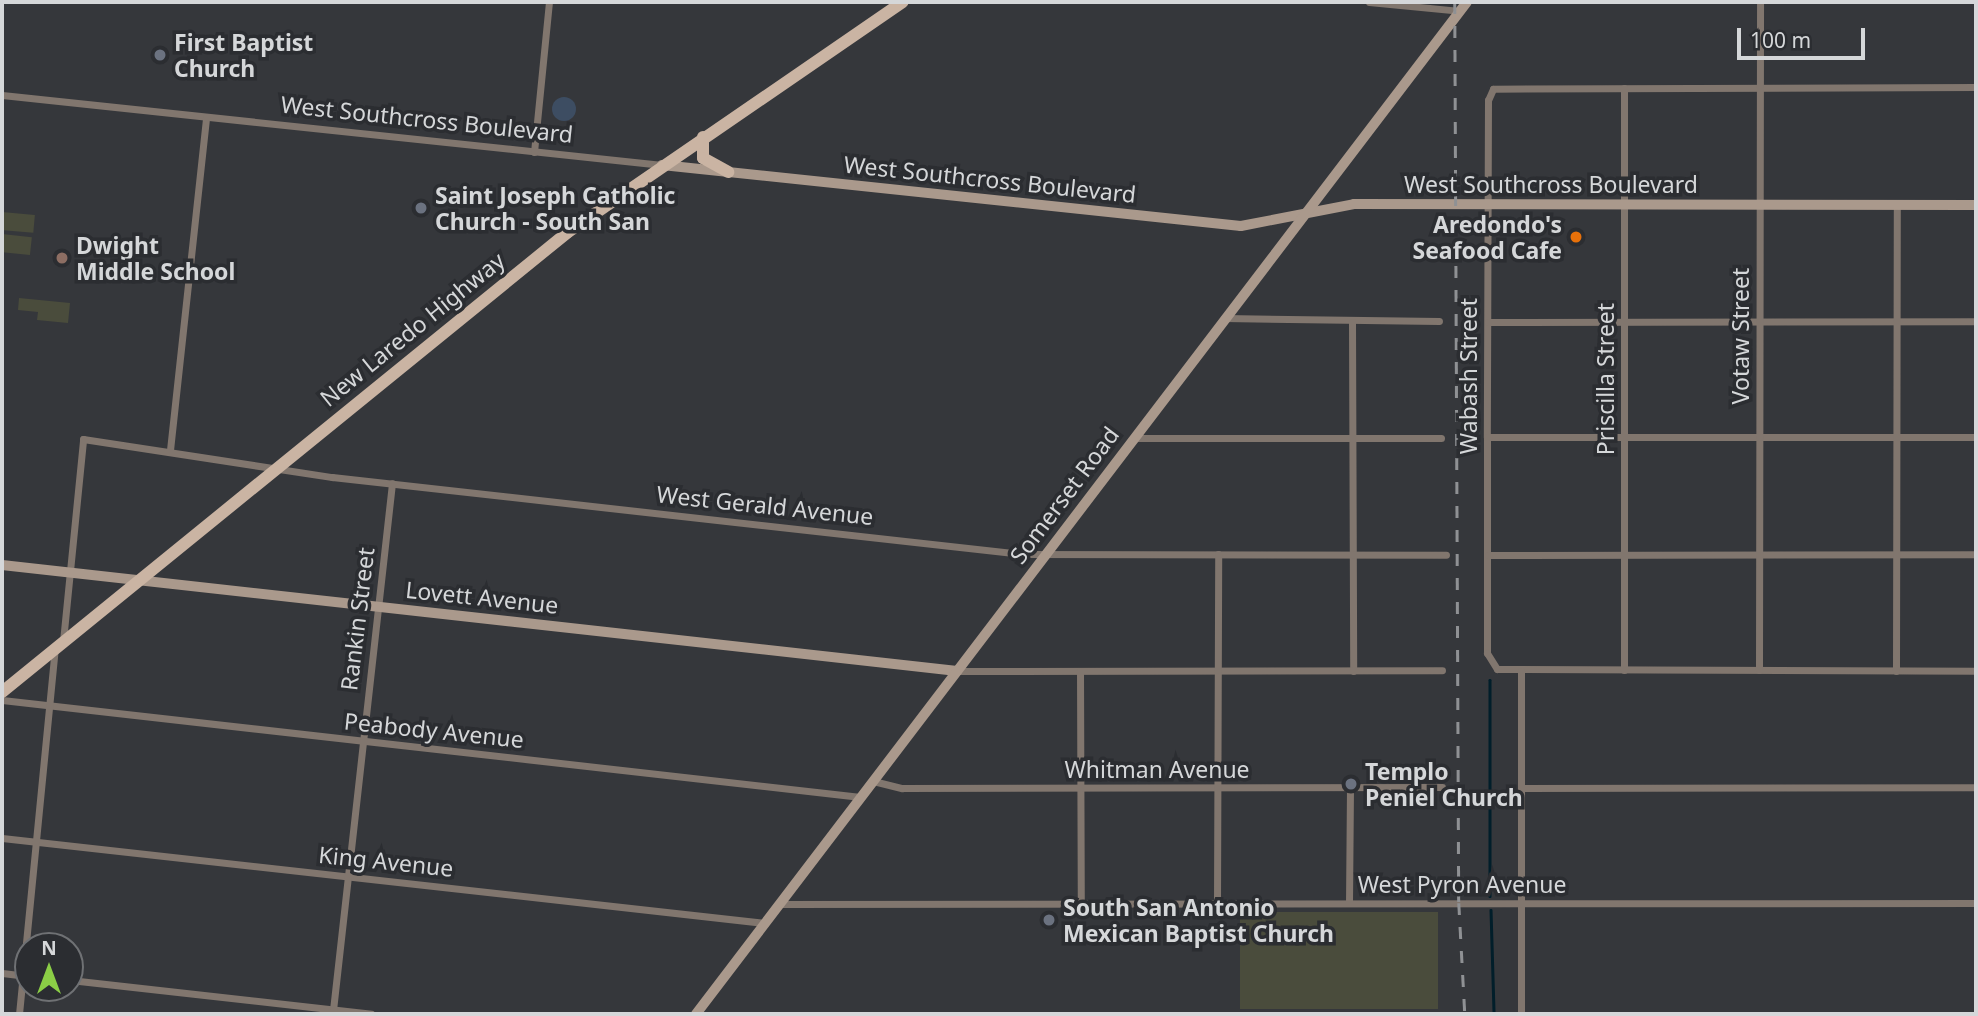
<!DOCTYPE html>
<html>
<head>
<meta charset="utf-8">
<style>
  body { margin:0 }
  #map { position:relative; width:1978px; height:1016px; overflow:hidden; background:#35373b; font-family:"Noto Sans",sans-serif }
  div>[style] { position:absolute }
  .green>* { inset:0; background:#4a4c3c; transform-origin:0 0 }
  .stream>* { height:2.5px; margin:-1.25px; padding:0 1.25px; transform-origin:1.25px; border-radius:1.25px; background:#011e2a }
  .building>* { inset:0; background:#3d4d62 }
  .round { border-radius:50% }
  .street>* { height:7px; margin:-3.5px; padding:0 3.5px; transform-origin:3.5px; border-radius:3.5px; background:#81766e }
  .secondary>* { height:10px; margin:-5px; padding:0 5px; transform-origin:5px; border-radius:5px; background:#aa998c }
  .primary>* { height:12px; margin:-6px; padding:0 6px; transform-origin:6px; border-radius:6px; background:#cab4a3 }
  .rail>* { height:2.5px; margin-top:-1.25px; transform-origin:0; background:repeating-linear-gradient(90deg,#8f9194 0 12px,transparent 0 24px) }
  .dots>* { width:19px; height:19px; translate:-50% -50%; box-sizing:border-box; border:4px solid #2b2d31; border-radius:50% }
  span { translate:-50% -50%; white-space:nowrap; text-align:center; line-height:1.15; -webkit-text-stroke:7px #2b2d31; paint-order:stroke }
  .poi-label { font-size:23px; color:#d5d7d9; font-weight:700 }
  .left { translate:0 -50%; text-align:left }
  .right { translate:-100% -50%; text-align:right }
  .street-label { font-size:23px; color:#d5d7d9 }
  .frame { position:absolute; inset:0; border:4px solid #d5d7d9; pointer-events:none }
  .north { position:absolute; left:14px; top:932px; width:70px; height:70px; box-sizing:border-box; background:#2b2d31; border:2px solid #6f7174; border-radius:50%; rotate:0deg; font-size:19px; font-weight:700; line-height:28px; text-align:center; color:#d5d7d9 }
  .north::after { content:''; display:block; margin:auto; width:24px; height:32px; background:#8bce46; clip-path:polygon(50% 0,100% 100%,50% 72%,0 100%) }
  .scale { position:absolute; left:1737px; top:28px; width:128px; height:32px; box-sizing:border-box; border:4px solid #d5d7d9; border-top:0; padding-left:9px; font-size:21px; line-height:24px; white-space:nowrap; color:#d5d7d9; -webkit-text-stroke:5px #2b2d31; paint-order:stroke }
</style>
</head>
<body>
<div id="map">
  <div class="green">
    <div style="left:2px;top:212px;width:33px;height:18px;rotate:5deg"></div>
    <div style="left:2px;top:234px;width:30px;height:18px;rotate:6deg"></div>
    <div style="clip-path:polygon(19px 298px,70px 303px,68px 323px,37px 320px,38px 312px,18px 310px)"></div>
    <div style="left:1240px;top:912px;width:198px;height:97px"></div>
  </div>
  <div class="stream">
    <div style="left:1490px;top:680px;width:216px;rotate:90deg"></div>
    <div style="left:1491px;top:910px;width:104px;rotate:88.3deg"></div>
  </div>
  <div class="building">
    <div class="round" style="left:552px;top:97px;width:24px;height:24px"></div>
  </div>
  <div class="street">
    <div style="left:1369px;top:2px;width:91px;rotate:5.6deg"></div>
    <div style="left:1976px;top:87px;width:483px;rotate:179.8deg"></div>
    <div style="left:1493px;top:89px;width:12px;rotate:114deg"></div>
    <div style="left:1488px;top:100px;width:337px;rotate:90.2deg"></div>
    <div style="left:1487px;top:437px;width:216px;rotate:90deg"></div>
    <div style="left:1487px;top:653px;width:19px;rotate:58deg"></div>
    <div style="left:1497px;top:669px;width:479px;rotate:0.2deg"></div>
    <div style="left:2px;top:95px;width:664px;rotate:6.05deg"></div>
    <div style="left:534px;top:152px;width:151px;rotate:-84.3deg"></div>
    <div style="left:1224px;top:318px;width:215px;rotate:0.8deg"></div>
    <div style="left:1352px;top:322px;width:349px;rotate:89.8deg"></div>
    <div style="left:1488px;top:322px;width:488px;rotate:-0.1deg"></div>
    <div style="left:1487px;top:437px;width:489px"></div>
    <div style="left:1134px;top:438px;width:307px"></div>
    <div style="left:170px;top:450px;width:335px;rotate:-83.8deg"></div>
    <div style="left:1488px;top:555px;width:488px;rotate:-0.1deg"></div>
    <div style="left:63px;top:641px;width:203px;rotate:-84.3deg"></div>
    <div style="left:83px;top:439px;width:252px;rotate:8.7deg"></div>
    <div style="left:332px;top:477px;width:694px;rotate:6.37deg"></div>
    <div style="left:1022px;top:554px;width:424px;rotate:0.1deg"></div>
    <div style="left:1624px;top:670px;width:582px;rotate:-90deg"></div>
    <div style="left:1759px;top:670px;width:668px;rotate:-89.91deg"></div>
    <div style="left:957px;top:671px;width:485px;rotate:-0.1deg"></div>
    <div style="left:1080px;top:671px;width:231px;rotate:89.8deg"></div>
    <div style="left:1521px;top:671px;width:343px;rotate:90deg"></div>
    <div style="left:1896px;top:671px;width:466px;rotate:-89.9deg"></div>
    <div style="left:2px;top:700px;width:864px;rotate:6.44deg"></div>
    <div style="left:873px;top:781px;width:30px;rotate:14deg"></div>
    <div style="left:902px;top:788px;width:540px;rotate:-0.11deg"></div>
    <div style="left:1521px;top:788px;width:455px;rotate:-0.1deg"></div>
    <div style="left:2px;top:838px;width:768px;rotate:6.36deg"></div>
    <div style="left:1217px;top:903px;width:349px;rotate:-89.8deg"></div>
    <div style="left:1349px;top:903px;width:115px;rotate:-89.5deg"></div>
    <div style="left:780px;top:904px;width:1196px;rotate:-0.05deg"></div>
    <div style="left:2px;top:973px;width:25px;rotate:7deg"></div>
    <div style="left:70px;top:980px;width:303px;rotate:6.4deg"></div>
    <div style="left:333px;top:1010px;width:530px;rotate:-83.61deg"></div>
    <div style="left:19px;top:1014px;width:368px;rotate:-84.4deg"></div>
  </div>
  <div class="secondary">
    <div style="left:662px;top:165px;width:582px;rotate:6.01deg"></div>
    <div style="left:1241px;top:226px;width:115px;rotate:-11deg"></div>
    <div style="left:1354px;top:204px;width:622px;rotate:0.09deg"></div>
    <div style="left:2px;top:565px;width:961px;rotate:6.33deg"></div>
    <div style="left:696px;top:1014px;width:1272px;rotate:-52.7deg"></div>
  </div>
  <div class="primary">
    <div style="left:703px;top:137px;width:21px;rotate:90deg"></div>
    <div style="left:703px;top:158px;width:29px;rotate:29deg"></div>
    <div style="left:2px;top:692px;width:729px;rotate:-39.1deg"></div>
    <div style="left:568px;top:232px;width:406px;rotate:-34.5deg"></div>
  </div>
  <div class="rail">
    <div style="left:1455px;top:2px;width:901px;rotate:89.75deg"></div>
    <div style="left:1459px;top:903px;width:111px;rotate:86.9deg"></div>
  </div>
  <div class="dots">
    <div style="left:160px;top:55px;background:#6b7280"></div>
    <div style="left:421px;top:208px;background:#6b7280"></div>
    <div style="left:1576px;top:237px;background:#e8710a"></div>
    <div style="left:62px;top:258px;background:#8d6e63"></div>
    <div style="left:1351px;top:784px;background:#6b7280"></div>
    <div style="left:1049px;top:920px;background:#6b7280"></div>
  </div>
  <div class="poi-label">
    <span class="left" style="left:174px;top:55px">First Baptist<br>Church</span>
    <span class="left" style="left:435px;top:208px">Saint Joseph Catholic<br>Church - South San</span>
    <span class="right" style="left:1562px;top:237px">Aredondo's<br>Seafood Cafe</span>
    <span class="left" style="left:76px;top:258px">Dwight<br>Middle School</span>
    <span class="left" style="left:1365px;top:784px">Templo<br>Peniel Church</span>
    <span class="left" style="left:1063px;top:920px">South San Antonio<br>Mexican Baptist Church</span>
  </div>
  <div class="street-label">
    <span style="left:427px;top:119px;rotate:6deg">West Southcross Boulevard</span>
    <span style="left:990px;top:179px;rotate:6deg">West Southcross Boulevard</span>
    <span style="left:1551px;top:184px">West Southcross Boulevard</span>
    <span style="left:412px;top:329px;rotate:-39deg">New Laredo Highway</span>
    <span style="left:1740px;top:336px;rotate:-90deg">Votaw Street</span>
    <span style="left:1468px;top:376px;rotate:-90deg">Wabash Street</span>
    <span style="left:1605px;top:379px;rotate:-90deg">Priscilla Street</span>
    <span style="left:1064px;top:495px;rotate:-53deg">Somerset Road</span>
    <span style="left:765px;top:505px;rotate:6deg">West Gerald Avenue</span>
    <span style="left:482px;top:597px;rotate:6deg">Lovett Avenue</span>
    <span style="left:357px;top:619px;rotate:-83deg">Rankin Street</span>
    <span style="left:434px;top:730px;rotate:6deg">Peabody Avenue</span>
    <span style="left:1157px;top:769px">Whitman Avenue</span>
    <span style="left:386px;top:861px;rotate:6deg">King Avenue</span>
    <span style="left:1462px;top:884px">West Pyron Avenue</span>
  </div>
  <div class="frame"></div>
  <div class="north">N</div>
  <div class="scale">100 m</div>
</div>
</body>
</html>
